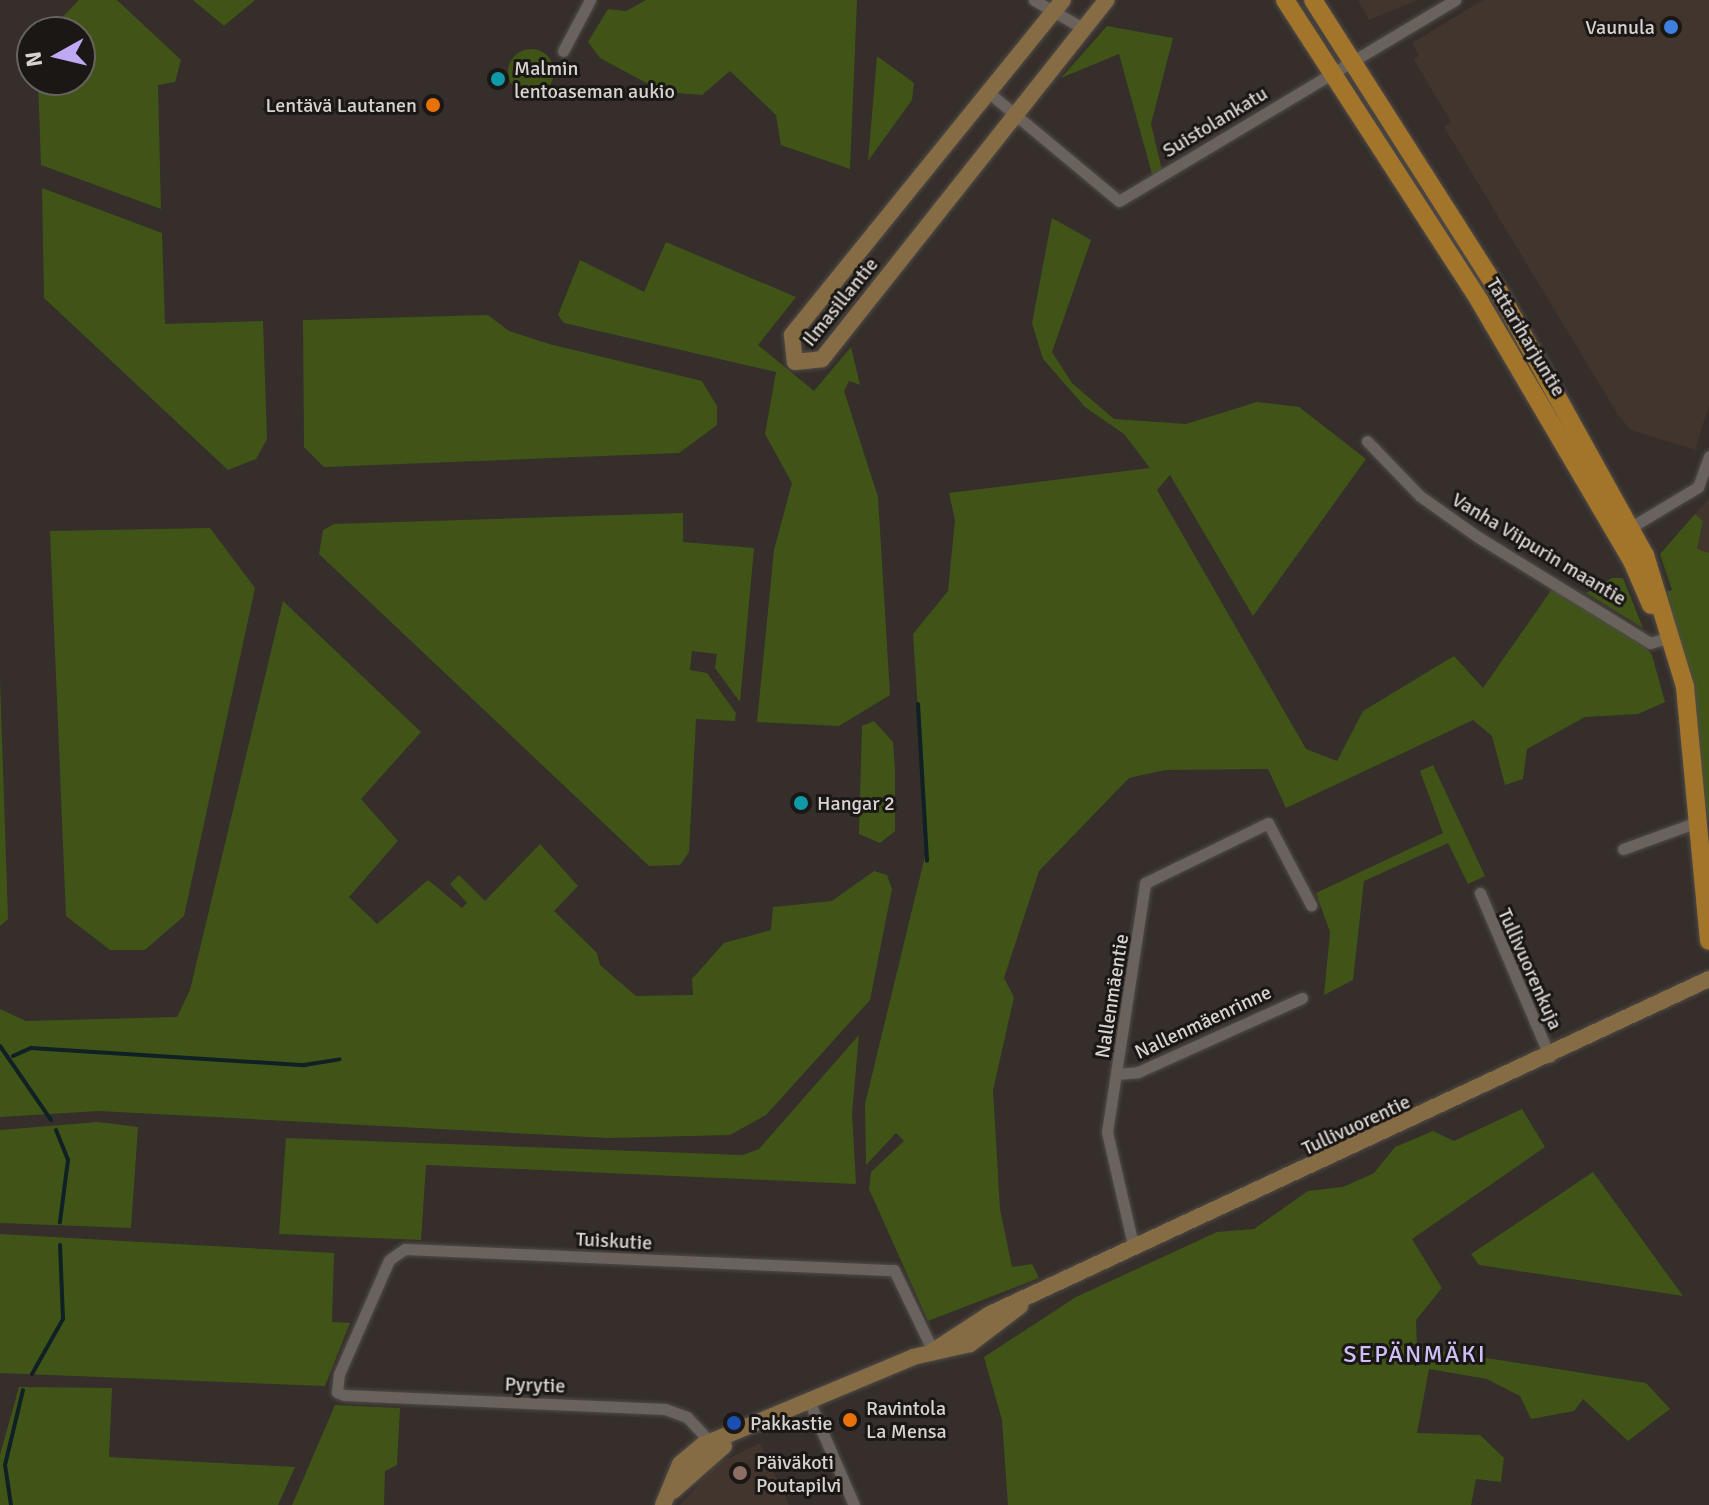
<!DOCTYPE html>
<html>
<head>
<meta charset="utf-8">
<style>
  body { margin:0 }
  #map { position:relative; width:1709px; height:1505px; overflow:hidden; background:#352e2a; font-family:Signika,sans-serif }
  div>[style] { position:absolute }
  .built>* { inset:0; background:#42352d }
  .green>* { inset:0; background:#405417 }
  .round { border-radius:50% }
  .stream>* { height:4px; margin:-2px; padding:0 2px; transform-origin:2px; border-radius:2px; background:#102024 }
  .roads { filter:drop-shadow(0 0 2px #504b47) drop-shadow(0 0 2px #504b47) }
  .minor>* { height:11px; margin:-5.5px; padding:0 5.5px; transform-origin:5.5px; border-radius:5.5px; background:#69625d }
  .secondary>* { height:16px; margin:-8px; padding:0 8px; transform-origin:8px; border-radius:8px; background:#866c44 }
  .primary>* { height:18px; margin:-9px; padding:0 9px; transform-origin:9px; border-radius:9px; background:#a3752b }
  .dots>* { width:22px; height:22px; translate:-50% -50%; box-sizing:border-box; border:4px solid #1a1715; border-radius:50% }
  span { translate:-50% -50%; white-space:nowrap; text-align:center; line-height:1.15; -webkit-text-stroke:6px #1a1715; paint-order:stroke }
  .poi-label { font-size:20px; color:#d7d3d0 }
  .right { translate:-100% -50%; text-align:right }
  .left { translate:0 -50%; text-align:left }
  .street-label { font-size:20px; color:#d7d3d0 }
  .quarter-label { font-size:24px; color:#cfbff8; letter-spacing:2px }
  .north { position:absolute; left:16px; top:16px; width:80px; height:80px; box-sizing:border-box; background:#1a1715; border:2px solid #666260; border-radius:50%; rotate:262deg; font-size:22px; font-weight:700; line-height:32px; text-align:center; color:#d7d3d0 }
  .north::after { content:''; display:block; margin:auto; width:28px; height:36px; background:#bfa9f4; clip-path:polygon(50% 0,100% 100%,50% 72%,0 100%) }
</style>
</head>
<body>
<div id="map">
  <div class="built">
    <div style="clip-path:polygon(1358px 0,1418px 0,1369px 20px)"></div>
    <div style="clip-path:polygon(1483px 0,1709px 0,1709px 405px,1695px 450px,1631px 430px,1618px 415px,1444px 127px,1451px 122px,1414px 60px,1419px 55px,1412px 43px)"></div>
    <div style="clip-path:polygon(1709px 498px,1709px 553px,1697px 550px,1703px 522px,1695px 514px)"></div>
    <div style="clip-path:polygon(760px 1443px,789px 1505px,680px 1505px,716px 1464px)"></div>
  </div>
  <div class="green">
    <div style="clip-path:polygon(79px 0,117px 0,181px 60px,175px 82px,158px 85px,161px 209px,41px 165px,38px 80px,80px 80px,80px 32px,48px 32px)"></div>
    <div style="clip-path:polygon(193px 0,255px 0,224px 26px)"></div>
    <div style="clip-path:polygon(646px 0,857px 0,850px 169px,781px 145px,776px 115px,730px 71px,702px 95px,663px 92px,600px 58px,588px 42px,608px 9px,626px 11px)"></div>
    <div style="clip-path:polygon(1107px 26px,1173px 38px,1151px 124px,1163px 174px,1152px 174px,1119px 54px,1061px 78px)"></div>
    <div class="round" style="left:508px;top:49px;width:46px;height:46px"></div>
    <div style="clip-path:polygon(877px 56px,914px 83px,912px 100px,868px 161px)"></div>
    <div style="clip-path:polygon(42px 188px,162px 233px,165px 324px,263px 321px,267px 439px,256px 459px,228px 470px,44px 298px)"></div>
    <div style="clip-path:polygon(1052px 218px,1091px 240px,1052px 352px,1072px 383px,1114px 419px,1186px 424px,1257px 402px,1299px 407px,1366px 459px,1253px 616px,1170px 475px,1157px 490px,1306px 749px,1337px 761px,1363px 711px,1454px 656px,1483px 688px,1552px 589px,1628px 627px,1652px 655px,1665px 702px,1638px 714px,1585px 717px,1527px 749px,1523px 779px,1505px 785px,1492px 736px,1473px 720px,1286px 808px,1268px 769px,1165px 770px,1129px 778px,1039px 871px,1004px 978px,1014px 997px,993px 1090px,1000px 1209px,1012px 1267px,1032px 1264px,1039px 1278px,928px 1321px,869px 1189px,871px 1172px,904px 1141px,896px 1133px,866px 1165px,865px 1104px,927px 848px,913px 634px,948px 591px,955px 520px,949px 493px,1150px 468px,1124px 434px,1085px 407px,1043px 359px,1032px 323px)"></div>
    <div style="clip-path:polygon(666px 242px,796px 297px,758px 345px,814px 391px,851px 347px,860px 385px,849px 381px,844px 391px,878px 497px,890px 695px,839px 726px,757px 722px,774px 550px,792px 483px,765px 434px,776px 372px,564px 323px,558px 315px,580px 260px,644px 292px)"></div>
    <div style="clip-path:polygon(488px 315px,509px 331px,549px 344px,702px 381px,717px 406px,717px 425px,679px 453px,324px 467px,304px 447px,303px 320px)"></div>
    <div style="clip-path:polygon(683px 513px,683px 542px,754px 548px,740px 702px,715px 668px,717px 654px,692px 651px,690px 670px,707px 673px,736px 713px,735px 721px,696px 719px,689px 852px,680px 865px,649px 866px,319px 554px,323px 530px,334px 524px)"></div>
    <div style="clip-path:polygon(1695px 514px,1703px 521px,1697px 549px,1709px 553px,1709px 824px,1663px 593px,1672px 590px,1660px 554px)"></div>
    <div style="clip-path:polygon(210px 528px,255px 588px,184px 916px,145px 950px,110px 950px,66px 916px,50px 531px)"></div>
    <div style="clip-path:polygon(1612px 578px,1623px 578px,1643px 628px,1586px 593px)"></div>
    <div style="clip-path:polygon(283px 601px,421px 732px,361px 799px,398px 841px,349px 897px,377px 924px,428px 880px,462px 908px,467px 903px,450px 884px,459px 875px,485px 901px,540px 844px,578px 886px,554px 911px,597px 953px,600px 965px,636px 996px,693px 995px,692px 979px,724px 943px,771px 930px,773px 907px,832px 901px,874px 871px,887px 875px,892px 889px,870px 1000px,766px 1115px,730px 1135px,608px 1138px,99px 1111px,0 1117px,0 1009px,26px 1021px,177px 1017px,190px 990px)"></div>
    <div style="clip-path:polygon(0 679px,8px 919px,0 926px)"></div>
    <div style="clip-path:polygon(874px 721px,893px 742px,895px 768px,895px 831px,880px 843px,859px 834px,862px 726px)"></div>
    <div style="clip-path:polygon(1433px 765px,1485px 876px,1468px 884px,1448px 843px,1364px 881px,1353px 980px,1324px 995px,1330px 932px,1316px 893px,1443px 833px,1420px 771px)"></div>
    <div style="clip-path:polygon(859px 1035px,852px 1113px,856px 1184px,426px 1165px,421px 1240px,279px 1234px,286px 1138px,743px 1155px,759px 1149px)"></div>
    <div style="clip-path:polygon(1522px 1109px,1545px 1147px,1412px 1239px,1442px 1288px,1416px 1320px,1417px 1347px,1646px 1383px,1670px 1409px,1628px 1441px,1583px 1399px,1574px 1411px,1531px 1419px,1520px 1396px,1487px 1379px,1429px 1369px,1417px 1433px,1480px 1435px,1504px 1458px,1501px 1482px,1476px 1479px,1471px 1505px,1008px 1505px,1002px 1420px,984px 1357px,1076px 1297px,1217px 1232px,1254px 1229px,1308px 1191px,1343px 1187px,1374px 1173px,1395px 1147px,1433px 1131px,1454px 1141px)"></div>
    <div style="clip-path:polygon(98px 1122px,138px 1127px,131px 1228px,0 1223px,0 1130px)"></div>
    <div style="clip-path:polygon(1593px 1172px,1683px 1296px,1479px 1265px,1471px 1254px)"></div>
    <div style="clip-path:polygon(0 1234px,334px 1253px,332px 1322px,350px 1323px,325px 1386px,0 1373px)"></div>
    <div style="clip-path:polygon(19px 1387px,112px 1388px,109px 1457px,295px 1467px,278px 1505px,0 1505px,0 1455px)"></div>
    <div style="clip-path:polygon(335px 1405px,400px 1408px,397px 1465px,385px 1471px,384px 1505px,292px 1505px)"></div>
  </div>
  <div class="stream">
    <div style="left:918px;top:704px;width:157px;rotate:86.7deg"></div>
    <div style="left:0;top:1046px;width:90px;rotate:55.4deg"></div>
    <div style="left:13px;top:1056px;width:20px;rotate:-24deg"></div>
    <div style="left:31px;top:1048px;width:274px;rotate:3.6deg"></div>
    <div style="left:304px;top:1065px;width:36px;rotate:-9deg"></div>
    <div style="left:56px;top:1130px;width:32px;rotate:68deg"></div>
    <div style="left:68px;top:1160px;width:63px;rotate:97.4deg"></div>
    <div style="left:32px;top:1374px;width:63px;rotate:-60.6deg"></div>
    <div style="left:63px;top:1319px;width:74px;rotate:-92.3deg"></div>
    <div style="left:11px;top:1505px;width:40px;rotate:-98.5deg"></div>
    <div style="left:5px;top:1465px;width:77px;rotate:-76.5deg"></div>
  </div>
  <div class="roads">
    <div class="minor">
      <div style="left:1034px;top:0;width:58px;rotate:30.1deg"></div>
      <div style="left:563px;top:51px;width:58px;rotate:-62.1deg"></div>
      <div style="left:988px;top:92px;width:170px;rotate:39.8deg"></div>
      <div style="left:1119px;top:201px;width:392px;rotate:-30.9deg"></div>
      <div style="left:1367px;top:441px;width:76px;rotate:46.1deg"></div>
      <div style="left:1420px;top:496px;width:71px;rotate:35.3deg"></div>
      <div style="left:1478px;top:537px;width:202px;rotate:31.6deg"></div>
      <div style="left:1650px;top:643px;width:14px;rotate:-17deg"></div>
      <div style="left:1628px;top:529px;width:82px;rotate:-31deg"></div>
      <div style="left:1698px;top:487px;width:33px;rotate:-70deg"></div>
      <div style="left:1623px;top:849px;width:79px;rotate:-20deg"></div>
      <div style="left:1480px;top:893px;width:178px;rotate:66.9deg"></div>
      <div style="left:1117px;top:1074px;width:21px;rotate:-5deg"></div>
      <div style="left:1138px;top:1072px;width:180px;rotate:-24.3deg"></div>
      <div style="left:1134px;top:1249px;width:120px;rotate:-103deg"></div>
      <div style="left:1107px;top:1132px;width:252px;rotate:-81.3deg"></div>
      <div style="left:1145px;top:883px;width:137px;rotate:-26deg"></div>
      <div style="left:1268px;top:823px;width:93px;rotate:62.3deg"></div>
      <div style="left:809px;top:1401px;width:113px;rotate:66.6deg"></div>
      <div style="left:714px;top:1446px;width:40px;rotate:-133deg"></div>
      <div style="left:687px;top:1417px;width:23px;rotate:-160deg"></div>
      <div style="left:665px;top:1409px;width:321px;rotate:-177.5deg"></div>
      <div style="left:344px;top:1395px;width:8px;rotate:-157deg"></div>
      <div style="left:337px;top:1392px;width:18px;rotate:-84deg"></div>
      <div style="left:339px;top:1374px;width:124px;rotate:-66.3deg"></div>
      <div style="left:389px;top:1260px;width:19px;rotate:-35deg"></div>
      <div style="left:405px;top:1249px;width:489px;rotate:2.5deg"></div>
      <div style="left:894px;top:1270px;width:90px;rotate:64.3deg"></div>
    </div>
    <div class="secondary">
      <div style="left:1063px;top:0;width:431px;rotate:129deg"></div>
      <div style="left:792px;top:335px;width:27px;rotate:84deg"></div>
      <div style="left:795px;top:362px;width:27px;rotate:-6deg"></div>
      <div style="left:822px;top:359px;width:458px;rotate:-51.6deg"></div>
      <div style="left:933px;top:1351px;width:68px;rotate:-33deg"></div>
      <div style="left:990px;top:1314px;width:793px;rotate:-24.98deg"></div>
      <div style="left:673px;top:1491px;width:68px;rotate:-41.4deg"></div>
      <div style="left:663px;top:1505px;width:44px;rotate:-67.5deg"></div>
      <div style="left:680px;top:1464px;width:30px;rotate:-40deg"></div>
      <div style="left:703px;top:1445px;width:228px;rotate:-22.7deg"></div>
      <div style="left:913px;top:1357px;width:58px;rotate:-12.8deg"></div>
      <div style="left:970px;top:1344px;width:63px;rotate:-37.2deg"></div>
    </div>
    <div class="primary">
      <div style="left:1285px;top:0;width:359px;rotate:57.1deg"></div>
      <div style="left:1480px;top:302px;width:300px;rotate:59.6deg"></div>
      <div style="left:1632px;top:561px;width:48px;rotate:66.6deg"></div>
      <div style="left:1313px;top:0;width:346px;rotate:57.5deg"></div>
      <div style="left:1499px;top:292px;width:301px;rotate:61deg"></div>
      <div style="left:1645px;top:555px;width:138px;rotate:73.1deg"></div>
      <div style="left:1685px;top:687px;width:255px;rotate:84.6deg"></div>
    </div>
  </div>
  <div class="dots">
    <div style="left:1671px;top:27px;background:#3f7fe0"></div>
    <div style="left:498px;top:79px;background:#0f9aa8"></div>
    <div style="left:433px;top:105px;background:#e8710a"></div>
    <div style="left:801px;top:803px;background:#0f9aa8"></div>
    <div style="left:850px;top:1420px;background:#e8710a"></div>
    <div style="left:734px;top:1423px;background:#1a4fb4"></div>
    <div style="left:740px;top:1473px;background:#8d6e63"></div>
  </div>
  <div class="poi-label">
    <span class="right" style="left:1655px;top:27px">Vaunula</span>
    <span class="left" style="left:514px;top:80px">Malmin<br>lentoaseman aukio</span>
    <span class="right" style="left:417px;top:105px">Lentävä Lautanen</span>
    <span class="left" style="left:817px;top:803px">Hangar 2</span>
    <span class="left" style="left:866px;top:1420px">Ravintola<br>La Mensa</span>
    <span class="left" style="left:750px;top:1423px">Pakkastie</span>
    <span class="left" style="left:756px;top:1474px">Päiväkoti<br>Poutapilvi</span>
  </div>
  <div class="street-label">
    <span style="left:1215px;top:122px;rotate:-31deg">Suistolankatu</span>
    <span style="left:840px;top:302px;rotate:-51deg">Ilmasillantie</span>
    <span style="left:1526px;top:337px;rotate:59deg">Tattariharjuntie</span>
    <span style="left:1539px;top:549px;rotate:31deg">Vanha Viipurin maantie</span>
    <span style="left:1530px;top:969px;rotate:66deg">Tullivuorenkuja</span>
    <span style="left:1112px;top:996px;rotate:-81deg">Nallenmäentie</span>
    <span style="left:1203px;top:1022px;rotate:-25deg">Nallenmäenrinne</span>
    <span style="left:1356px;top:1125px;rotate:-25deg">Tullivuorentie</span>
    <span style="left:614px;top:1241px;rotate:3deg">Tuiskutie</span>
    <span style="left:535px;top:1385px;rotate:2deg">Pyrytie</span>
  </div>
  <div class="quarter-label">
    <span style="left:1415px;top:1355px">SEPÄNMÄKI</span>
  </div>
  <div class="north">N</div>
</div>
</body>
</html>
